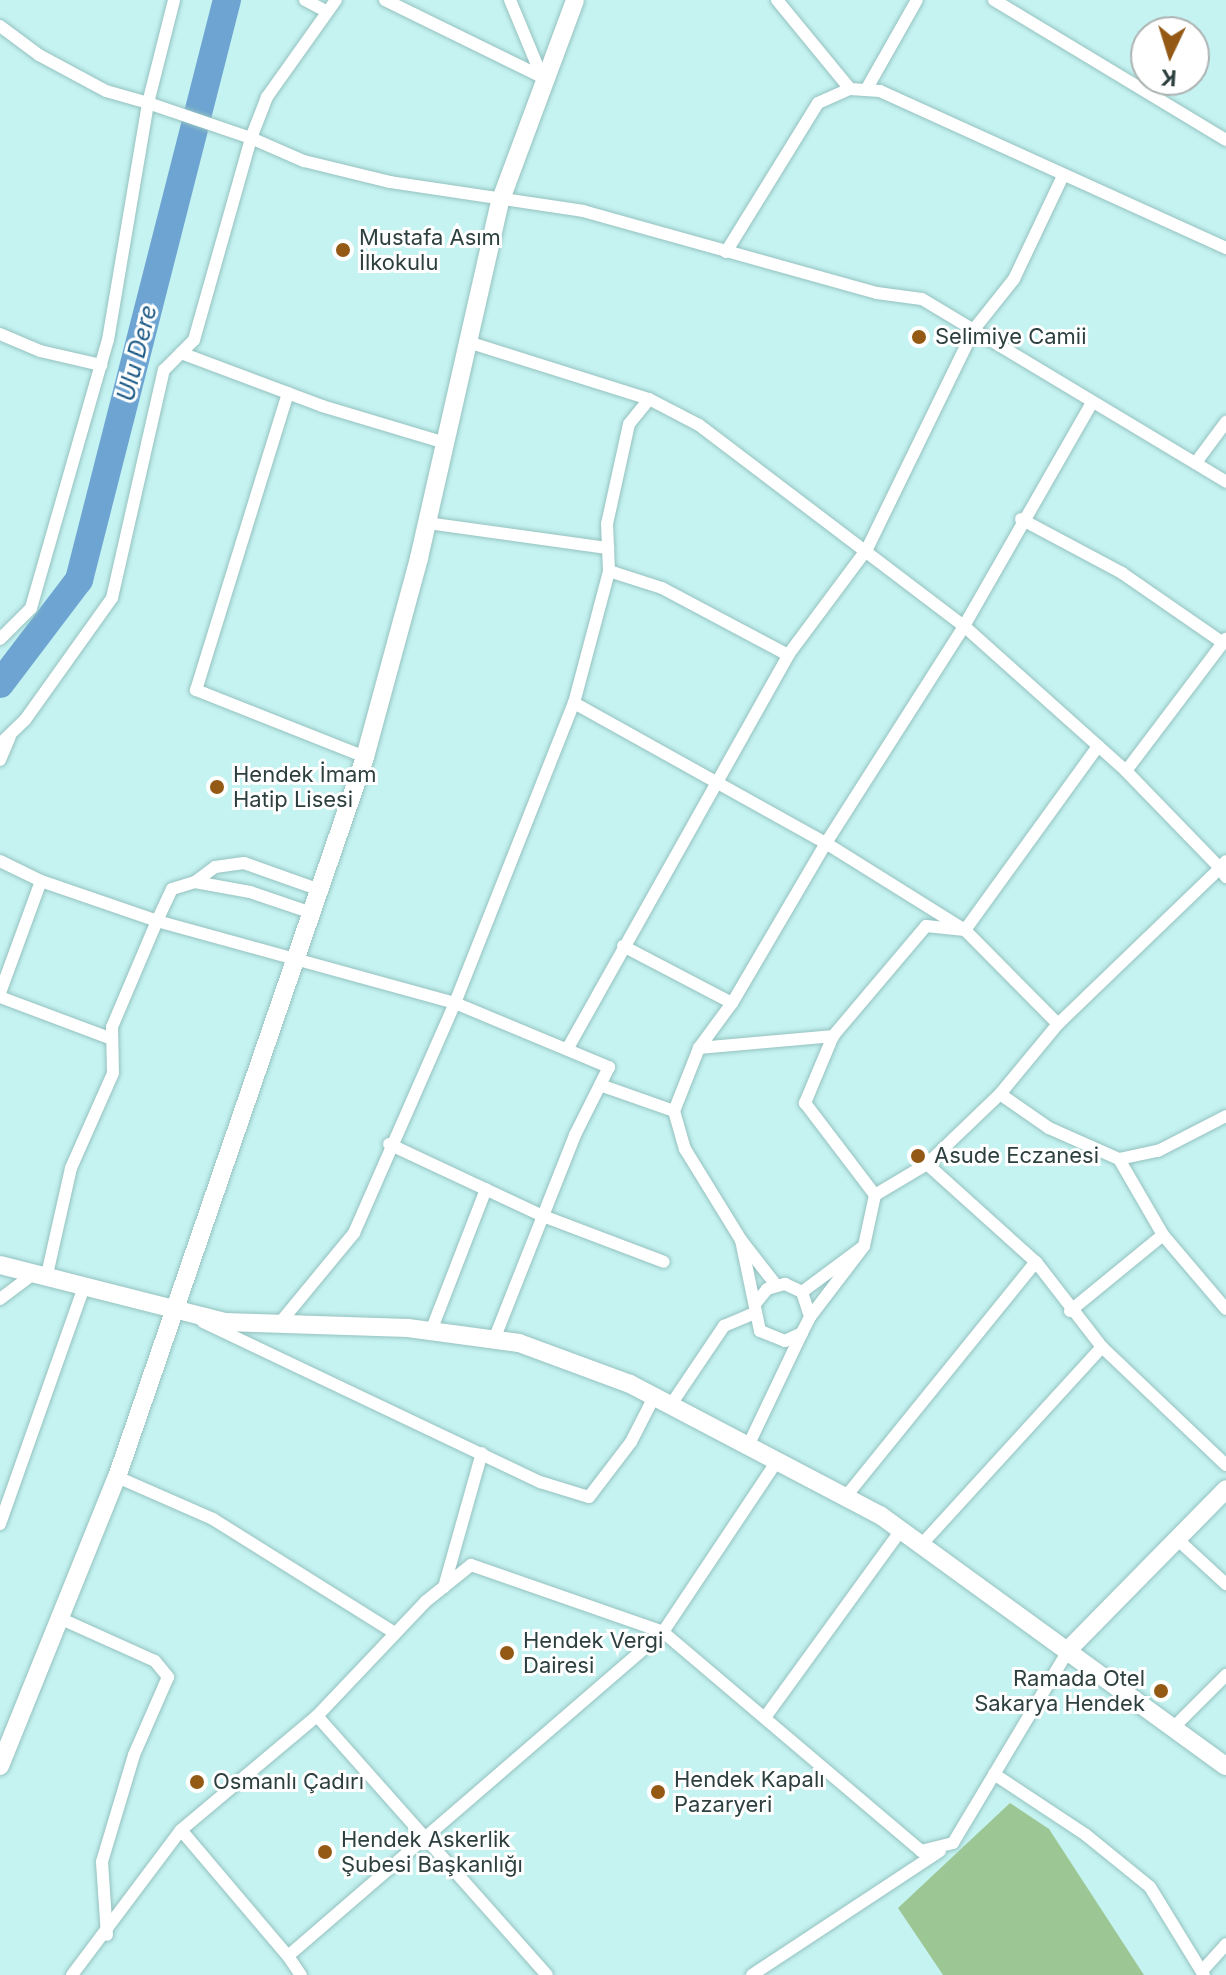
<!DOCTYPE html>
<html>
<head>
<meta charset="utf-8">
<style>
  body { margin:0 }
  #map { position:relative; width:1226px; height:1975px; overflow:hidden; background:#c5f3f1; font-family:Inter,sans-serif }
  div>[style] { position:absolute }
  .green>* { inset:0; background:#9cc795 }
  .river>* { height:28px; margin:-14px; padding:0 14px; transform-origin:14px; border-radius:14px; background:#6ea4d1 }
  .roads { filter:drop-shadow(0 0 2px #95c2c0) drop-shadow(0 0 2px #95c2c0) }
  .minor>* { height:12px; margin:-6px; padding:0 6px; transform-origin:6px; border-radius:6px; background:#fff }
  .secondary>* { height:18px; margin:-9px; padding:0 9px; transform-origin:9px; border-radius:9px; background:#fff }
  .dots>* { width:22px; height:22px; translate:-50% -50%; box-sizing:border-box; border:4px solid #fff; border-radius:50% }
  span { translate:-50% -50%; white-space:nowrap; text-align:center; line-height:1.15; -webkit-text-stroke:6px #fff; paint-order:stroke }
  .poi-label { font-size:22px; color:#2d403f }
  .left { translate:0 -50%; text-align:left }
  .right { translate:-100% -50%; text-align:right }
  .water-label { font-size:24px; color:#1e5b86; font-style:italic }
  .north { position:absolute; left:1130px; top:16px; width:80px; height:80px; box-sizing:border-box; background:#fff; border:2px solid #abb3b2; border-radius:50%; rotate:184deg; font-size:22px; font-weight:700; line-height:32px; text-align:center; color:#2d403f }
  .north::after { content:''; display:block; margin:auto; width:28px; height:36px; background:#935915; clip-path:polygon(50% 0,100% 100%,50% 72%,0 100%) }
</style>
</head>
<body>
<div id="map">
  <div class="green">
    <div style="clip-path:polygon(1010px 1803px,1049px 1829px,1144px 1975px,943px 1975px,898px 1908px)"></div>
  </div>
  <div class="river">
    <div style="left:0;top:684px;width:131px;rotate:-52.8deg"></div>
    <div style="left:79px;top:580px;width:599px;rotate:-75.69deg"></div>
  </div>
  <div class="roads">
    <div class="minor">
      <div style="left:305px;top:0;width:24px;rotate:28deg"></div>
      <div style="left:385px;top:0;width:175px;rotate:26.1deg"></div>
      <div style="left:510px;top:0;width:83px;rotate:67.4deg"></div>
      <div style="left:777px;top:0;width:115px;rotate:50.6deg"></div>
      <div style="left:994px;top:0;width:271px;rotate:31.1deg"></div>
      <div style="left:0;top:26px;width:49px;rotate:36.6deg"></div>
      <div style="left:39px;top:55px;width:76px;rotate:28.2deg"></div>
      <div style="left:106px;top:91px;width:44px;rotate:15.9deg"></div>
      <div style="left:148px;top:103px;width:106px;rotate:-75.8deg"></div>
      <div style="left:866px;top:90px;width:103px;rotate:-60.5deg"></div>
      <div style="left:726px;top:252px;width:175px;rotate:-58.3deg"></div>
      <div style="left:818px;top:103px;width:35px;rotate:-24deg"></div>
      <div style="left:850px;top:89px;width:30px;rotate:4deg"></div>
      <div style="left:880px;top:91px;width:380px;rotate:24.4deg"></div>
      <div style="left:0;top:334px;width:43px;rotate:23deg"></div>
      <div style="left:40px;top:351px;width:63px;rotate:12.9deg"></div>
      <div style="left:468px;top:342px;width:190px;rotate:17.5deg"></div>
      <div style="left:649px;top:399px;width:56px;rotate:27.5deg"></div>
      <div style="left:699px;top:425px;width:333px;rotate:37.2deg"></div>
      <div style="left:964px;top:626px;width:217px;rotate:41.8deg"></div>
      <div style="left:1126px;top:771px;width:166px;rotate:-52.9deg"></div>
      <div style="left:181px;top:353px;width:151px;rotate:20.6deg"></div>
      <div style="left:322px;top:406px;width:128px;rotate:16.7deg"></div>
      <div style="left:288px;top:393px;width:311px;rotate:107.2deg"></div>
      <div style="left:196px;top:690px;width:182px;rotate:21.6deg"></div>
      <div style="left:1197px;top:461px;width:49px;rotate:-53.4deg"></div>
      <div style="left:1021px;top:519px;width:115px;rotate:28.1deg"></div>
      <div style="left:1122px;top:573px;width:123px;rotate:34.7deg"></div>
      <div style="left:427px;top:523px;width:183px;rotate:7.9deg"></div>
      <div style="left:609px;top:571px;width:56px;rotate:17.8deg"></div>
      <div style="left:662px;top:588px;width:143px;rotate:28deg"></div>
      <div style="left:0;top:639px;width:44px;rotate:-45deg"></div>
      <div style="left:31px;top:608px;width:279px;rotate:-74deg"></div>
      <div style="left:108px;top:340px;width:240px;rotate:-80.4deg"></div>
      <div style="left:148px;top:103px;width:109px;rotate:18.8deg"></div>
      <div style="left:251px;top:138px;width:44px;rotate:-68.7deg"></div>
      <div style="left:267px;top:97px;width:119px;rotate:-54.6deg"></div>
      <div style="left:574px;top:703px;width:288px;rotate:29.1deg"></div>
      <div style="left:826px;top:843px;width:186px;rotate:120.4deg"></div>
      <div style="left:732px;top:1003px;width:56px;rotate:126.3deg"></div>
      <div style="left:699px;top:1048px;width:68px;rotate:111.6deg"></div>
      <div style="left:0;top:744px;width:35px;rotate:-44deg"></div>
      <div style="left:25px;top:720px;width:150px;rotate:-54.5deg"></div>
      <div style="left:112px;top:598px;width:234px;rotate:-77.2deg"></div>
      <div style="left:164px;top:370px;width:42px;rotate:-45deg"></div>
      <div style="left:194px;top:340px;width:210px;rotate:-74.2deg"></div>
      <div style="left:251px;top:138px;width:58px;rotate:23.5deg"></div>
      <div style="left:304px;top:161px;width:89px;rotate:13.7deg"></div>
      <div style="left:390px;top:182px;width:195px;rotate:8.5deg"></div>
      <div style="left:583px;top:211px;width:305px;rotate:15.6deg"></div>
      <div style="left:877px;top:293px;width:45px;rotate:7.6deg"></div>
      <div style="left:922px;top:299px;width:355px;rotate:31deg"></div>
      <div style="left:0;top:760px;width:25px;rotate:-67deg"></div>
      <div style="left:1126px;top:771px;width:135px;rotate:45.9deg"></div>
      <div style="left:1220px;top:868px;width:9px;rotate:-49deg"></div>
      <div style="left:0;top:861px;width:46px;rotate:26deg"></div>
      <div style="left:41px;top:881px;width:123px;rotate:19deg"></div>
      <div style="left:157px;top:921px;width:35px;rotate:-65deg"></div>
      <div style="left:172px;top:889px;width:24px;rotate:-17deg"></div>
      <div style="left:195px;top:882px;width:56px;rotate:10.3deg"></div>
      <div style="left:250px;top:892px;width:65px;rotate:18.7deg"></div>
      <div style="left:195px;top:882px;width:25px;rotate:-37deg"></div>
      <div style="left:215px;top:867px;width:29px;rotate:-8deg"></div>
      <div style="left:244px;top:863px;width:81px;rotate:19.6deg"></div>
      <div style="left:623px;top:946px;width:123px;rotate:27.6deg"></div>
      <div style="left:0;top:993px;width:119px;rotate:-69.9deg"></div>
      <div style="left:0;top:997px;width:120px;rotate:20.6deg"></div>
      <div style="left:1058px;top:1024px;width:132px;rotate:-134.7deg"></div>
      <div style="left:965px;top:930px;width:164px;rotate:-148deg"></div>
      <div style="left:826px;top:843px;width:257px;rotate:-57.5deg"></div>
      <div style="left:964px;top:626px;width:256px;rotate:-60.2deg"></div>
      <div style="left:833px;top:1036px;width:73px;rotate:112.7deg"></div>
      <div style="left:805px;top:1103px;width:116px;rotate:52.7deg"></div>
      <div style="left:569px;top:1046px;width:448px;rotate:-60.7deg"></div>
      <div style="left:788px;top:655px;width:132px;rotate:-53.3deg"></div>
      <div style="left:867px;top:549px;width:246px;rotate:-64deg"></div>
      <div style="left:975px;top:328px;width:63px;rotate:-51.5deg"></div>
      <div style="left:1014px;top:279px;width:114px;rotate:-64.6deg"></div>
      <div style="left:699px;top:1048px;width:135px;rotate:-5.1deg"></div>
      <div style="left:833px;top:1036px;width:144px;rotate:-49.8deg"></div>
      <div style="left:926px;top:926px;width:39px;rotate:6deg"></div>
      <div style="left:965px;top:930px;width:227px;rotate:-54.1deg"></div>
      <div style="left:600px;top:1085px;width:78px;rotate:19.4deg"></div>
      <div style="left:674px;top:1111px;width:40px;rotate:74deg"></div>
      <div style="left:685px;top:1149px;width:107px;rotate:58.4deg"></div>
      <div style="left:1000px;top:1094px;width:60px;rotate:34.8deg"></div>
      <div style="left:1049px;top:1128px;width:77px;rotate:23.9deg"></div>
      <div style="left:1119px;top:1159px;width:88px;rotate:59.9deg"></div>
      <div style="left:389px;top:1144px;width:170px;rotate:25.1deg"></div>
      <div style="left:543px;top:1216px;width:129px;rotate:20.8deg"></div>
      <div style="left:1119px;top:1159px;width:40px;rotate:-12deg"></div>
      <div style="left:1158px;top:1151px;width:76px;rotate:-27.2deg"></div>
      <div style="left:927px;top:1164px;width:147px;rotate:42deg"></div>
      <div style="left:864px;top:1246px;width:52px;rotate:-77.8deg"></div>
      <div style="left:875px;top:1195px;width:61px;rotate:-30.8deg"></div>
      <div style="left:927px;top:1164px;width:101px;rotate:-43.8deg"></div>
      <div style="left:1000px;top:1094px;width:91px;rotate:-50.4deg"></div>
      <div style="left:1058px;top:1024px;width:225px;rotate:-43.9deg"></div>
      <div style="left:1220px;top:868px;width:11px;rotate:56deg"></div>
      <div style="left:46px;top:1279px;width:114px;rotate:-77.3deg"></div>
      <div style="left:71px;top:1168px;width:104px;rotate:-66.1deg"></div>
      <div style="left:113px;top:1073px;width:46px;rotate:-91.2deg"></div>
      <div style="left:112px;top:1027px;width:115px;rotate:-67deg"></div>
      <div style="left:157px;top:921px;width:309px;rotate:15.4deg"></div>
      <div style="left:455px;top:1003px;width:167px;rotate:22.6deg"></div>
      <div style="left:609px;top:1067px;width:76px;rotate:116.6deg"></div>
      <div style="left:575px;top:1135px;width:220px;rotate:111.6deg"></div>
      <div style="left:802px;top:1292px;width:77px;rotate:-36.6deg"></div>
      <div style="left:864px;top:1246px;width:89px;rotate:127.3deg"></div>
      <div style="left:0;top:1299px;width:40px;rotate:-37deg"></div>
      <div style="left:755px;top:1304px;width:19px;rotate:-51deg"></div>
      <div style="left:767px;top:1289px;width:19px;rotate:-16deg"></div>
      <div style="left:785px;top:1284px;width:19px;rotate:25deg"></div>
      <div style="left:802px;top:1292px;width:26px;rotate:72deg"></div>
      <div style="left:810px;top:1317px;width:18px;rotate:117deg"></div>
      <div style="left:802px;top:1333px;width:19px;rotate:155deg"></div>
      <div style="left:785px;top:1341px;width:27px;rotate:-158deg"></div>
      <div style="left:760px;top:1331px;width:93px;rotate:-101.8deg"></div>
      <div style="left:741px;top:1240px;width:57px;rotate:52.1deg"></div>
      <div style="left:1070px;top:1311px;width:120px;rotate:-39.3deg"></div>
      <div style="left:1163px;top:1235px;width:97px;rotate:49.6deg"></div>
      <div style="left:203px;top:1322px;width:373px;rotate:25.4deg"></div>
      <div style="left:540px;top:1482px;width:51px;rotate:17deg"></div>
      <div style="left:589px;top:1497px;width:69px;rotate:-52.6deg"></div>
      <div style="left:631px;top:1442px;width:51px;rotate:-62.9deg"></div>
      <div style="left:279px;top:1324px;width:118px;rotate:-50.5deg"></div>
      <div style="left:354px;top:1233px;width:251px;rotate:-66.3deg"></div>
      <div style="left:455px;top:1003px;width:323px;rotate:-68.4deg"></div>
      <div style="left:574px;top:703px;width:137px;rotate:-75.1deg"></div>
      <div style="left:609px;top:571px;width:47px;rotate:-92.4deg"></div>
      <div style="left:607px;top:524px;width:102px;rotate:-77.6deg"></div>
      <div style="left:629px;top:424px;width:32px;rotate:-51deg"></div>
      <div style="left:431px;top:1331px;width:152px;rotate:-68.8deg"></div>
      <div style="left:670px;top:1406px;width:97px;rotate:-56deg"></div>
      <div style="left:724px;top:1326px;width:33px;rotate:-23deg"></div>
      <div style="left:748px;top:1446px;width:125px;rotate:-64.5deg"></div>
      <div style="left:117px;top:1477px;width:105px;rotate:23.6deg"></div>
      <div style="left:213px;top:1519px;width:215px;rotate:32.1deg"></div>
      <div style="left:847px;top:1495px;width:300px;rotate:-51deg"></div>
      <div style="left:1036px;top:1262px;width:108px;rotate:52.2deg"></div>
      <div style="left:1102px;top:1347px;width:171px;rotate:43.6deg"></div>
      <div style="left:0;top:1524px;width:248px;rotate:-70.5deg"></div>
      <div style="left:1177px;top:1539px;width:67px;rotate:42.6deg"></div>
      <div style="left:922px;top:1544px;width:267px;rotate:-47.6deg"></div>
      <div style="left:444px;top:1587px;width:139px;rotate:-74.2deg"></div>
      <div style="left:57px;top:1617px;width:107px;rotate:24.2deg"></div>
      <div style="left:155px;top:1661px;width:21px;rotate:51deg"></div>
      <div style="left:168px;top:1677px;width:85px;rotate:113.6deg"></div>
      <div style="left:134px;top:1755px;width:112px;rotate:106.7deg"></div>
      <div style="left:102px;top:1862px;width:73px;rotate:86.1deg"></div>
      <div style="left:317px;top:1716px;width:346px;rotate:48.4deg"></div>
      <div style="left:766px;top:1716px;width:230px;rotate:-54deg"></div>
      <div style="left:1174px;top:1727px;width:74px;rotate:-45deg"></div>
      <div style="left:994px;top:1774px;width:110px;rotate:33.5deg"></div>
      <div style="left:1086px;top:1835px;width:82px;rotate:39.1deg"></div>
      <div style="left:1150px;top:1887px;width:103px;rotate:58.5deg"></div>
      <div style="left:181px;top:1830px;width:165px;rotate:49.7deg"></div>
      <div style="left:288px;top:1956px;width:496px;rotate:-40.8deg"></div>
      <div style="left:663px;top:1632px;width:206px;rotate:-56.3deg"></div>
      <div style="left:288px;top:1956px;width:23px;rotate:56deg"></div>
      <div style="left:1202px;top:1971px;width:36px;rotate:-48deg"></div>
      <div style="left:72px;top:1975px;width:181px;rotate:-53.1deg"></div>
      <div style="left:181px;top:1830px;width:177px;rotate:-40deg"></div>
      <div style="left:317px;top:1716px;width:157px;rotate:-46.5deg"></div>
      <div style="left:425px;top:1602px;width:59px;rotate:-38.8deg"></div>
      <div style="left:471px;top:1565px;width:203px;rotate:19.2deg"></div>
      <div style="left:663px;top:1632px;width:338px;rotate:40.3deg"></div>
      <div style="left:921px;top:1851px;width:33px;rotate:-14deg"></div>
      <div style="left:953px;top:1843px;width:226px;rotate:-59.1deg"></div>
      <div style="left:752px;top:1975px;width:225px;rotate:-33.4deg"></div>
    </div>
    <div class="secondary">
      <div style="left:0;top:1265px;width:232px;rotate:14.2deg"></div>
      <div style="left:225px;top:1322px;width:183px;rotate:1.9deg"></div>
      <div style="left:408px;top:1328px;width:112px;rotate:7.7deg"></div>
      <div style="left:519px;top:1343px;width:118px;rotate:20.3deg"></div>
      <div style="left:630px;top:1384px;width:282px;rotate:27.7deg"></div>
      <div style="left:880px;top:1515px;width:427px;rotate:36deg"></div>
      <div style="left:1069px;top:1649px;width:224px;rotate:-45.5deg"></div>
      <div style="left:0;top:1766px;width:312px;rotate:-68deg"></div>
      <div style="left:117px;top:1477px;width:762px;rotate:-70.99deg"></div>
      <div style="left:365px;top:757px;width:206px;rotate:-74.8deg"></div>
      <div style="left:419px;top:558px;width:365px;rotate:-77.2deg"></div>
      <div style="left:500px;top:202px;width:215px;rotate:-69.6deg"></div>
    </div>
  </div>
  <div class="dots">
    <div style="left:343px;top:250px;background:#935915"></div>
    <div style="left:919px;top:337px;background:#935915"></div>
    <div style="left:217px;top:787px;background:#935915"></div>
    <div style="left:918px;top:1156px;background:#935915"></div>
    <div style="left:507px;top:1653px;background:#935915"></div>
    <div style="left:1161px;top:1691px;background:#935915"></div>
    <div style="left:197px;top:1782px;background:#935915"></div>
    <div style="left:658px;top:1792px;background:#935915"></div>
    <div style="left:325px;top:1852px;background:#935915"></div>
  </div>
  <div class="poi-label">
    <span class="left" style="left:359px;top:250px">Mustafa Asım<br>İlkokulu</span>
    <span class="left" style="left:935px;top:337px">Selimiye Camii</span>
    <span class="left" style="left:233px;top:787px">Hendek İmam<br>Hatip Lisesi</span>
    <span class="left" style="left:934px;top:1156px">Asude Eczanesi</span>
    <span class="left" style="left:523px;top:1653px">Hendek Vergi<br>Dairesi</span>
    <span class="right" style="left:1145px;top:1691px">Ramada Otel<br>Sakarya Hendek</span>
    <span class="left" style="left:674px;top:1792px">Hendek Kapalı<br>Pazaryeri</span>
    <span class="left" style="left:213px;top:1782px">Osmanlı Çadırı</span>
    <span class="left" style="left:341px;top:1852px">Hendek Askerlik<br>Şubesi Başkanlığı</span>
  </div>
  <div class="water-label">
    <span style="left:137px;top:353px;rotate:-76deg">Ulu Dere</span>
  </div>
  <div class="north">K</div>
</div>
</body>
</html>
